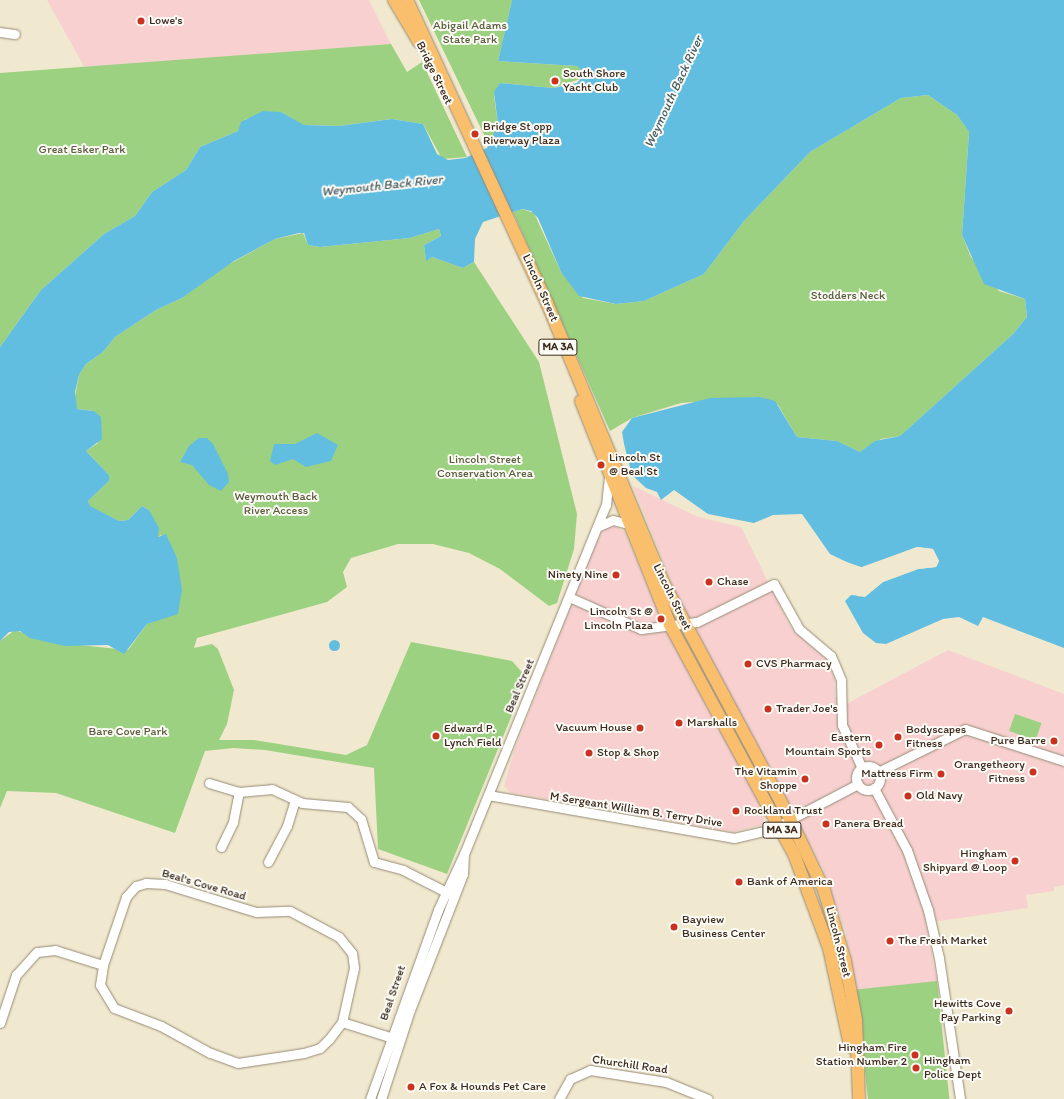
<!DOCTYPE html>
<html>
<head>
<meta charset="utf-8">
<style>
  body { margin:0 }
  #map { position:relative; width:1064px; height:1099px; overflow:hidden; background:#f1e9cf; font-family:Itim,sans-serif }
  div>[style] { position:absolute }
  .built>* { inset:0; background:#f7d0cf }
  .green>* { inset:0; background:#9cd181; transform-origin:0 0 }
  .water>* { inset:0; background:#62bee0 }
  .round { border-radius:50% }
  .pier>* { inset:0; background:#f1e9cf }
  .roads { filter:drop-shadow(0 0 1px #968a76) drop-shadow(0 0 1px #968a76) }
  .minor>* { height:9px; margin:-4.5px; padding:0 4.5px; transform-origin:4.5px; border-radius:4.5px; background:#fff }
  .minor>.ring { margin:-4.5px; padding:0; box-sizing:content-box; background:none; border:9px solid #fff; border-radius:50% }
  .major>* { height:12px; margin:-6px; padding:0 6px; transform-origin:6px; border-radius:6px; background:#f9bf6d }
  .dots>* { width:11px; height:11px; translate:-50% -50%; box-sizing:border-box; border:2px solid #fdfcf7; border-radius:50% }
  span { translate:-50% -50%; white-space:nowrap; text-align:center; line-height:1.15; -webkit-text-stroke:4px #fdfcf7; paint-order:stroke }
  .shield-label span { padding:1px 3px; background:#fdfcf7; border:1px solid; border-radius:3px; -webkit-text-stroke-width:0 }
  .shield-label { font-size:11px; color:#3b2a1e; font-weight:700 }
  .poi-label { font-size:12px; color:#3b2a1e }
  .left { translate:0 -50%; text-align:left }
  .right { translate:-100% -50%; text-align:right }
  .park-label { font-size:12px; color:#585c3c }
  .street-label { font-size:12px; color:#3b2a1e }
  .water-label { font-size:13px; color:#495e62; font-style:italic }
</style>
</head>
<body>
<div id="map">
  <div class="built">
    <div style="clip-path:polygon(47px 0,369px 0,391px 44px,85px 68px)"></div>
    <div style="clip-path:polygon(633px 486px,698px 517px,741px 527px,790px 626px,828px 661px,835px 679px,835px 698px,845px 698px,848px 703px,948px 650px,1064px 694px,1064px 885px,1054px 887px,1054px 891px,1026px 895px,1028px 908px,926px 923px,937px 981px,857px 992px,845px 930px,823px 869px,677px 596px)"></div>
    <div style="clip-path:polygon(614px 525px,625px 532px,657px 609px,766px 814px,762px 825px,733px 832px,511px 793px,504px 786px,515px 748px,596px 542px,605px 529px)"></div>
  </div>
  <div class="green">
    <div style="clip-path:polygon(419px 0,512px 0,498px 61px,577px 66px,583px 68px,583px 78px,553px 88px,500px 83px,494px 96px,498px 125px,489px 145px)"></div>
    <div style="clip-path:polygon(391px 44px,407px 72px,422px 62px,467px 157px,442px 159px,423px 124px,392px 119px,339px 126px,303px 125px,281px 112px,246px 119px,238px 131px,200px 147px,186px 170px,152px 192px,135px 216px,104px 234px,41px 290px,0 347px,0 73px)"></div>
    <div style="clip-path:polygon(928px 95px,957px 115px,969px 132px,962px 235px,971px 257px,999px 291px,1025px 299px,1027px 317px,1013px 334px,900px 436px,881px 439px,860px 452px,837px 441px,797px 437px,778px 405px,760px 397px,681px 403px,632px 418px,610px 431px,513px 212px,522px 209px,534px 213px,561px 272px,583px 298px,616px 304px,644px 301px,704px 274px,744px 221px,810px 152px,901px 98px)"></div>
    <div style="clip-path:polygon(439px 229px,441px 236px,424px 245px,426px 260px,432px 257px,463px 268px,474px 262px,539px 362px,577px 514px,574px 549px,557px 603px,549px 606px,500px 569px,469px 553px,433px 544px,398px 544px,351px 558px,343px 572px,347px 587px,327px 602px,197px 638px,194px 648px,212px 644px,218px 649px,234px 690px,227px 724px,219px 740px,254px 740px,346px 755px,367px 745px,411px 642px,512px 661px,527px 678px,447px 874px,378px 849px,374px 768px,265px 750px,233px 748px,205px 751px,175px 833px,56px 793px,7px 791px,0 808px,0 641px,15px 630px,49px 642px,128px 650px,147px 624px,170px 615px,177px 558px,161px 535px,158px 537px,149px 510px,142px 506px,128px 520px,119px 521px,90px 507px,88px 501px,109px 481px,109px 475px,86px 451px,98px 443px,94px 411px,77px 409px,74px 402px,79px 375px,86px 364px,103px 352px,115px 337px,156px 310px,182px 298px,224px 267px,275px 239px,303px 233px,308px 245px,320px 247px,410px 238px)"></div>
    <div style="left:1015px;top:714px;width:28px;height:18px;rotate:19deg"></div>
    <div style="left:937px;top:981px;width:119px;height:81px;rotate:84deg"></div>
  </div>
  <div class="water">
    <div style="clip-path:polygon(512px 0,1064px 0,1064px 648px,983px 617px,978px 626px,959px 617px,943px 619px,886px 644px,876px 643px,863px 633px,845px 601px,851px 595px,865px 596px,883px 582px,918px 569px,936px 567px,939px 561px,933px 549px,917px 547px,859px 568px,830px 554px,802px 514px,773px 515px,754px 523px,708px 514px,674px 490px,661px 500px,657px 492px,646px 488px,632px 475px,624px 444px,622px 432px,632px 418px,710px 398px,760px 397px,775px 401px,797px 437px,837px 441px,860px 452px,875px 441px,900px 436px,1013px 334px,1027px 317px,1025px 299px,984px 284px,962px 235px,969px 132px,957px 115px,928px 95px,901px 98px,810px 152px,744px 221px,704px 274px,644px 301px,616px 304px,579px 296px,561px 272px,538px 218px,531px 211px,522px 209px,483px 222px,475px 239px,474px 262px,463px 268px,432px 257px,426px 261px,424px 245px,441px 236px,439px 229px,410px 238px,320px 247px,308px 245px,304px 233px,299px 233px,275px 239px,234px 261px,182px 298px,156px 310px,115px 337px,103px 352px,86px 364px,79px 375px,75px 392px,77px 409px,94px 411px,101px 417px,102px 439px,86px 451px,109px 475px,109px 481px,88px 501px,90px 506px,119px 521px,128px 520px,142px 506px,149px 510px,159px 528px,158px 537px,166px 534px,177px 558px,182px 590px,178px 614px,147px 624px,124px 654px,108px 645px,65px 646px,30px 638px,20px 631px,9px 632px,0 641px,0 347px,41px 290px,104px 234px,135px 216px,152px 192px,186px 170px,200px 147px,238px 131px,241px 122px,263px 111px,281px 112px,304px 125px,339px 126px,392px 119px,423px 124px,437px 154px,448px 160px,465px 158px,487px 148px,498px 125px,494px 92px,500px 83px,553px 88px,577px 83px,585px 74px,577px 66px,498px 61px)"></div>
    <div style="clip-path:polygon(317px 433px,338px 445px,331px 461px,306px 467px,293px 459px,275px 465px,270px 461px,274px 444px,295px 444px)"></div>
    <div style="clip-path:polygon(199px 438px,207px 438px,213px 444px,228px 474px,229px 482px,221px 491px,209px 485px,192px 465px,180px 462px,189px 446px)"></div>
    <div class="round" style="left:328.5px;top:639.5px;width:11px;height:11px"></div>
  </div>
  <div class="pier">
    <div style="clip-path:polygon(917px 547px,933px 549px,939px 561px,936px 567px,918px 569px,883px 582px,865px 597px,857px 596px,855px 593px,864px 594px,882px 580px,918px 567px,935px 565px,936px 556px,932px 551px,917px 549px,859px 570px,837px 562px,835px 558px,864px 568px)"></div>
  </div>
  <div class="roads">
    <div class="minor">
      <div style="left:0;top:32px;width:15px;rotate:8deg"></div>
      <div style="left:597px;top:527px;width:17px;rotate:-24deg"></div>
      <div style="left:613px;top:520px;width:16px;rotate:15deg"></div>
      <div style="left:569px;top:597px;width:79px;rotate:24deg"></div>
      <div style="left:641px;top:629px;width:56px;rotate:-7.1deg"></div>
      <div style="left:697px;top:622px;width:86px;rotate:-26.3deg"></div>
      <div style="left:774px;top:584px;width:51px;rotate:60.9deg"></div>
      <div style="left:799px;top:629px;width:42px;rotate:40.2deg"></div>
      <div style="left:831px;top:656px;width:26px;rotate:67deg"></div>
      <div style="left:841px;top:680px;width:45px;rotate:88.7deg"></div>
      <div style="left:842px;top:725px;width:47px;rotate:65.1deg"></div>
      <div class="ring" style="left:856px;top:766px;width:15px;height:15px"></div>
      <div style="left:878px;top:772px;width:97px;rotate:-26.3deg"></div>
      <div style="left:965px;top:729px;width:104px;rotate:17.9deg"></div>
      <div style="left:209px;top:783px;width:31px;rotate:17deg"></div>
      <div style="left:239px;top:792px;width:33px;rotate:-5deg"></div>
      <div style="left:272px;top:789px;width:33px;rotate:25deg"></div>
      <div style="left:302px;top:803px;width:46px;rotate:5deg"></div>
      <div style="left:348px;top:807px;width:18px;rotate:43deg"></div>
      <div style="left:361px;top:819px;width:45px;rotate:73.2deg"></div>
      <div style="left:374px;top:862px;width:30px;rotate:15deg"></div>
      <div style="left:403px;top:870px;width:57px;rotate:27deg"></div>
      <div style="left:874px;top:788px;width:70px;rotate:62deg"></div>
      <div style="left:907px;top:850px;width:64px;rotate:70.7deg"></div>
      <div style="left:928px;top:910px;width:49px;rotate:77.1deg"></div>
      <div style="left:939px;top:958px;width:143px;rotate:81.5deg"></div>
      <div style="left:488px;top:795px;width:250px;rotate:9.9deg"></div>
      <div style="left:734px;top:838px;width:39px;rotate:-13deg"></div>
      <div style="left:772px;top:829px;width:97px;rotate:-27.6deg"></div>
      <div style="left:221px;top:847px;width:28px;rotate:-64deg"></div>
      <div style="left:233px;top:822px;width:31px;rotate:-79deg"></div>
      <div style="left:268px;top:862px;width:41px;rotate:-62.2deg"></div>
      <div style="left:287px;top:826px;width:27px;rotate:-73deg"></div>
      <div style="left:146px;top:883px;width:19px;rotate:3deg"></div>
      <div style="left:165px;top:884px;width:95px;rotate:17.1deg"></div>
      <div style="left:256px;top:912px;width:34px;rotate:-2deg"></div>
      <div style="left:290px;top:911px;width:55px;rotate:28deg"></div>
      <div style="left:339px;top:937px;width:21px;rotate:51deg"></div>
      <div style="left:352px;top:953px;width:15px;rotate:82deg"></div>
      <div style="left:354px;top:968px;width:55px;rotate:102.5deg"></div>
      <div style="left:342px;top:1022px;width:21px;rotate:127deg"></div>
      <div style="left:329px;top:1039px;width:13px;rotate:135deg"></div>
      <div style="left:320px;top:1048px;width:17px;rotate:163deg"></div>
      <div style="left:304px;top:1053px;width:67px;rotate:171.4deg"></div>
      <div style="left:238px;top:1063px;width:30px;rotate:-160deg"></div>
      <div style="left:210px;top:1053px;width:56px;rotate:-151.1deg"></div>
      <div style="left:161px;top:1026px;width:50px;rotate:-159deg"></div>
      <div style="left:114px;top:1008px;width:27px;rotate:-121deg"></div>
      <div style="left:100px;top:985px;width:20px;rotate:-81deg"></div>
      <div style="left:103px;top:965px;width:72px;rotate:-71.3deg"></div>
      <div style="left:126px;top:897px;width:15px;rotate:-48deg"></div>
      <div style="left:136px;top:886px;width:10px;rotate:-17deg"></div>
      <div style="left:342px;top:1022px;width:57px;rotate:17.5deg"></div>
      <div style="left:0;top:1023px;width:51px;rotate:-71.6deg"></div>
      <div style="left:16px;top:975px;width:31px;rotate:-48deg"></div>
      <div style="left:37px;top:952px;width:18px;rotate:-6deg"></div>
      <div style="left:55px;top:950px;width:50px;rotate:17.4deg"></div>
      <div style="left:370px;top:1099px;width:201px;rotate:-70.2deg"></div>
      <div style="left:438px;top:910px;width:62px;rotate:-65.1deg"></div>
      <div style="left:464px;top:854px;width:377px;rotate:-67.9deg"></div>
      <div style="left:606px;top:505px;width:27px;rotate:-84deg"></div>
      <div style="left:381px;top:1099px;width:94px;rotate:-72deg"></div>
      <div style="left:410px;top:1010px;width:146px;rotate:-68.7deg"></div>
      <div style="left:463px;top:874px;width:17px;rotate:-87deg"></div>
      <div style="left:559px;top:1099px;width:23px;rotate:-61deg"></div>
      <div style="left:570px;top:1079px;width:22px;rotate:-24deg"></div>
      <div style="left:590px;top:1070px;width:77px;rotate:9deg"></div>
      <div style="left:666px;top:1082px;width:45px;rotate:22deg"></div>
    </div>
    <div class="major">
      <div style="left:394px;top:0;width:49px;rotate:59.2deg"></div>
      <div style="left:407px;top:0;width:334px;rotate:65.2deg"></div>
      <div style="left:547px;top:303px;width:302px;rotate:67.4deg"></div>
      <div style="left:663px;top:582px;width:269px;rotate:61.8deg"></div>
      <div style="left:790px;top:819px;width:79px;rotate:64.4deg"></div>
      <div style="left:824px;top:890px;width:74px;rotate:73.5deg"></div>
      <div style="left:845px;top:961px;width:60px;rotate:79.4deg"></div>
      <div style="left:856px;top:1020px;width:79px;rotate:87.8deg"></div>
      <div style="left:581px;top:401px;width:241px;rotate:68.3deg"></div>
      <div style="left:670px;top:625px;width:260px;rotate:61.6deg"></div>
      <div style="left:794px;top:854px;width:100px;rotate:69.6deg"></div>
      <div style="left:829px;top:948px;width:99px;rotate:77.8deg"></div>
      <div style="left:850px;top:1045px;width:8px;rotate:40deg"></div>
    </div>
  </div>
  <div class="dots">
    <div style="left:141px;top:21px;background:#c8321e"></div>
    <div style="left:555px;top:81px;background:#c8321e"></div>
    <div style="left:475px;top:134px;background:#c8321e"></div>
    <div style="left:601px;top:465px;background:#c8321e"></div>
    <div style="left:616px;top:575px;background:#c8321e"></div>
    <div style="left:709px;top:582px;background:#c8321e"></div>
    <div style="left:661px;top:619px;background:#c8321e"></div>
    <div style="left:748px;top:664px;background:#c8321e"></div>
    <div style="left:768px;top:709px;background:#c8321e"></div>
    <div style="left:679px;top:723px;background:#c8321e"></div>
    <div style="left:640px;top:728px;background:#c8321e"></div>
    <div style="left:436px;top:736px;background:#c8321e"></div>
    <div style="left:898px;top:737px;background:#c8321e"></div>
    <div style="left:1054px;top:741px;background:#c8321e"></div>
    <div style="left:879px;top:745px;background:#c8321e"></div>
    <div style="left:589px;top:753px;background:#c8321e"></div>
    <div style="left:1033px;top:772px;background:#c8321e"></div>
    <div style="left:941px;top:774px;background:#c8321e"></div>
    <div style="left:805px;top:779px;background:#c8321e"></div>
    <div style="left:908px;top:796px;background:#c8321e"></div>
    <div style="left:736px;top:811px;background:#c8321e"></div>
    <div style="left:826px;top:824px;background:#c8321e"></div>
    <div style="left:1015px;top:861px;background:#c8321e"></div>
    <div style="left:739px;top:882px;background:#c8321e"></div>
    <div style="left:674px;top:927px;background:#c8321e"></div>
    <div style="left:890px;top:941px;background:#c8321e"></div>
    <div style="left:1009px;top:1011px;background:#c8321e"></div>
    <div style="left:915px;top:1055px;background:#c8321e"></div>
    <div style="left:916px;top:1068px;background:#c8321e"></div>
    <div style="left:411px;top:1087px;background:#c8321e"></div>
  </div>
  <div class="shield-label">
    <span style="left:558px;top:347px">MA 3A</span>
    <span style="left:782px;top:830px">MA 3A</span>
  </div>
  <div class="poi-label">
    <span class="left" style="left:149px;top:21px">Lowe's</span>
    <span class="left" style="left:563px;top:81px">South Shore<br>Yacht Club</span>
    <span class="left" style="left:483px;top:134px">Bridge St opp<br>Riverway Plaza</span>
    <span class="left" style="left:609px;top:465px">Lincoln St<br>@ Beal St</span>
    <span class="right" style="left:608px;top:575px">Ninety Nine</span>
    <span class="left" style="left:717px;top:582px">Chase</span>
    <span class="right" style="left:653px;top:619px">Lincoln St @<br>Lincoln Plaza</span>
    <span class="left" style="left:756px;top:664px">CVS Pharmacy</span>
    <span class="left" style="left:776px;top:709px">Trader Joe's</span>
    <span class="left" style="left:687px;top:723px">Marshalls</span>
    <span class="right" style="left:632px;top:728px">Vacuum House</span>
    <span class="left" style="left:444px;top:736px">Edward P.<br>Lynch Field</span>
    <span class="left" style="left:906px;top:737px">Bodyscapes<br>Fitness</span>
    <span class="right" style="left:871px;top:745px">Eastern<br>Mountain Sports</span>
    <span class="right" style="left:1046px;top:741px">Pure Barre</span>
    <span class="left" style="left:597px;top:753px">Stop &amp; Shop</span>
    <span class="right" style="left:1025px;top:772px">Orangetheory<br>Fitness</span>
    <span class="right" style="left:797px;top:779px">The Vitamin<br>Shoppe</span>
    <span class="right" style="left:933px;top:774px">Mattress Firm</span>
    <span class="left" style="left:916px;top:796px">Old Navy</span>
    <span class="left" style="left:744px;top:811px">Rockland Trust</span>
    <span class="left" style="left:834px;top:824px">Panera Bread</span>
    <span class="right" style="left:1007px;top:861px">Hingham<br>Shipyard @ Loop</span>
    <span class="left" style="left:747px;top:882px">Bank of America</span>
    <span class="left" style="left:682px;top:927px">Bayview<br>Business Center</span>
    <span class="left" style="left:898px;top:941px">The Fresh Market</span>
    <span class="right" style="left:1001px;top:1011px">Hewitts Cove<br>Pay Parking</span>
    <span class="right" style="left:907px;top:1055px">Hingham Fire<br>Station Number 2</span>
    <span class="left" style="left:924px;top:1068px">Hingham<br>Police Dept</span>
    <span class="left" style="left:419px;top:1087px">A Fox &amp; Hounds Pet Care</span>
  </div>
  <div class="park-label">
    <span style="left:470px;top:33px">Abigail Adams<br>State Park</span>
    <span style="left:82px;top:150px">Great Esker Park</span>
    <span style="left:848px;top:296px">Stodders Neck</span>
    <span style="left:485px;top:467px">Lincoln Street<br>Conservation Area</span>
    <span style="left:276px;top:504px">Weymouth Back<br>River Access</span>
    <span style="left:128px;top:732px">Bare Cove Park</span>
  </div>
  <div class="street-label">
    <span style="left:434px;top:73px;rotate:64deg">Bridge Street</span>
    <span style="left:540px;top:288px;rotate:66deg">Lincoln Street</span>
    <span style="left:672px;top:597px;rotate:64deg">Lincoln Street</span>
    <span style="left:520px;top:686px;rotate:-67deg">Beal Street</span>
    <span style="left:636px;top:810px;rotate:9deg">M Sergeant William B. Terry Drive</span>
    <span style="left:204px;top:885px;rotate:16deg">Beal's Cove Road</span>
    <span style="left:838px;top:942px;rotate:76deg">Lincoln Street</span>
    <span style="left:393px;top:993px;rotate:-71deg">Beal Street</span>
    <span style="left:630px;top:1065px;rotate:8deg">Churchill Road</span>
  </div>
  <div class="water-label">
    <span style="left:674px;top:92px;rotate:-65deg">Weymouth Back River</span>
    <span style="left:382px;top:186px;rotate:-6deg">Weymouth Back River</span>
  </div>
</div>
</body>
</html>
